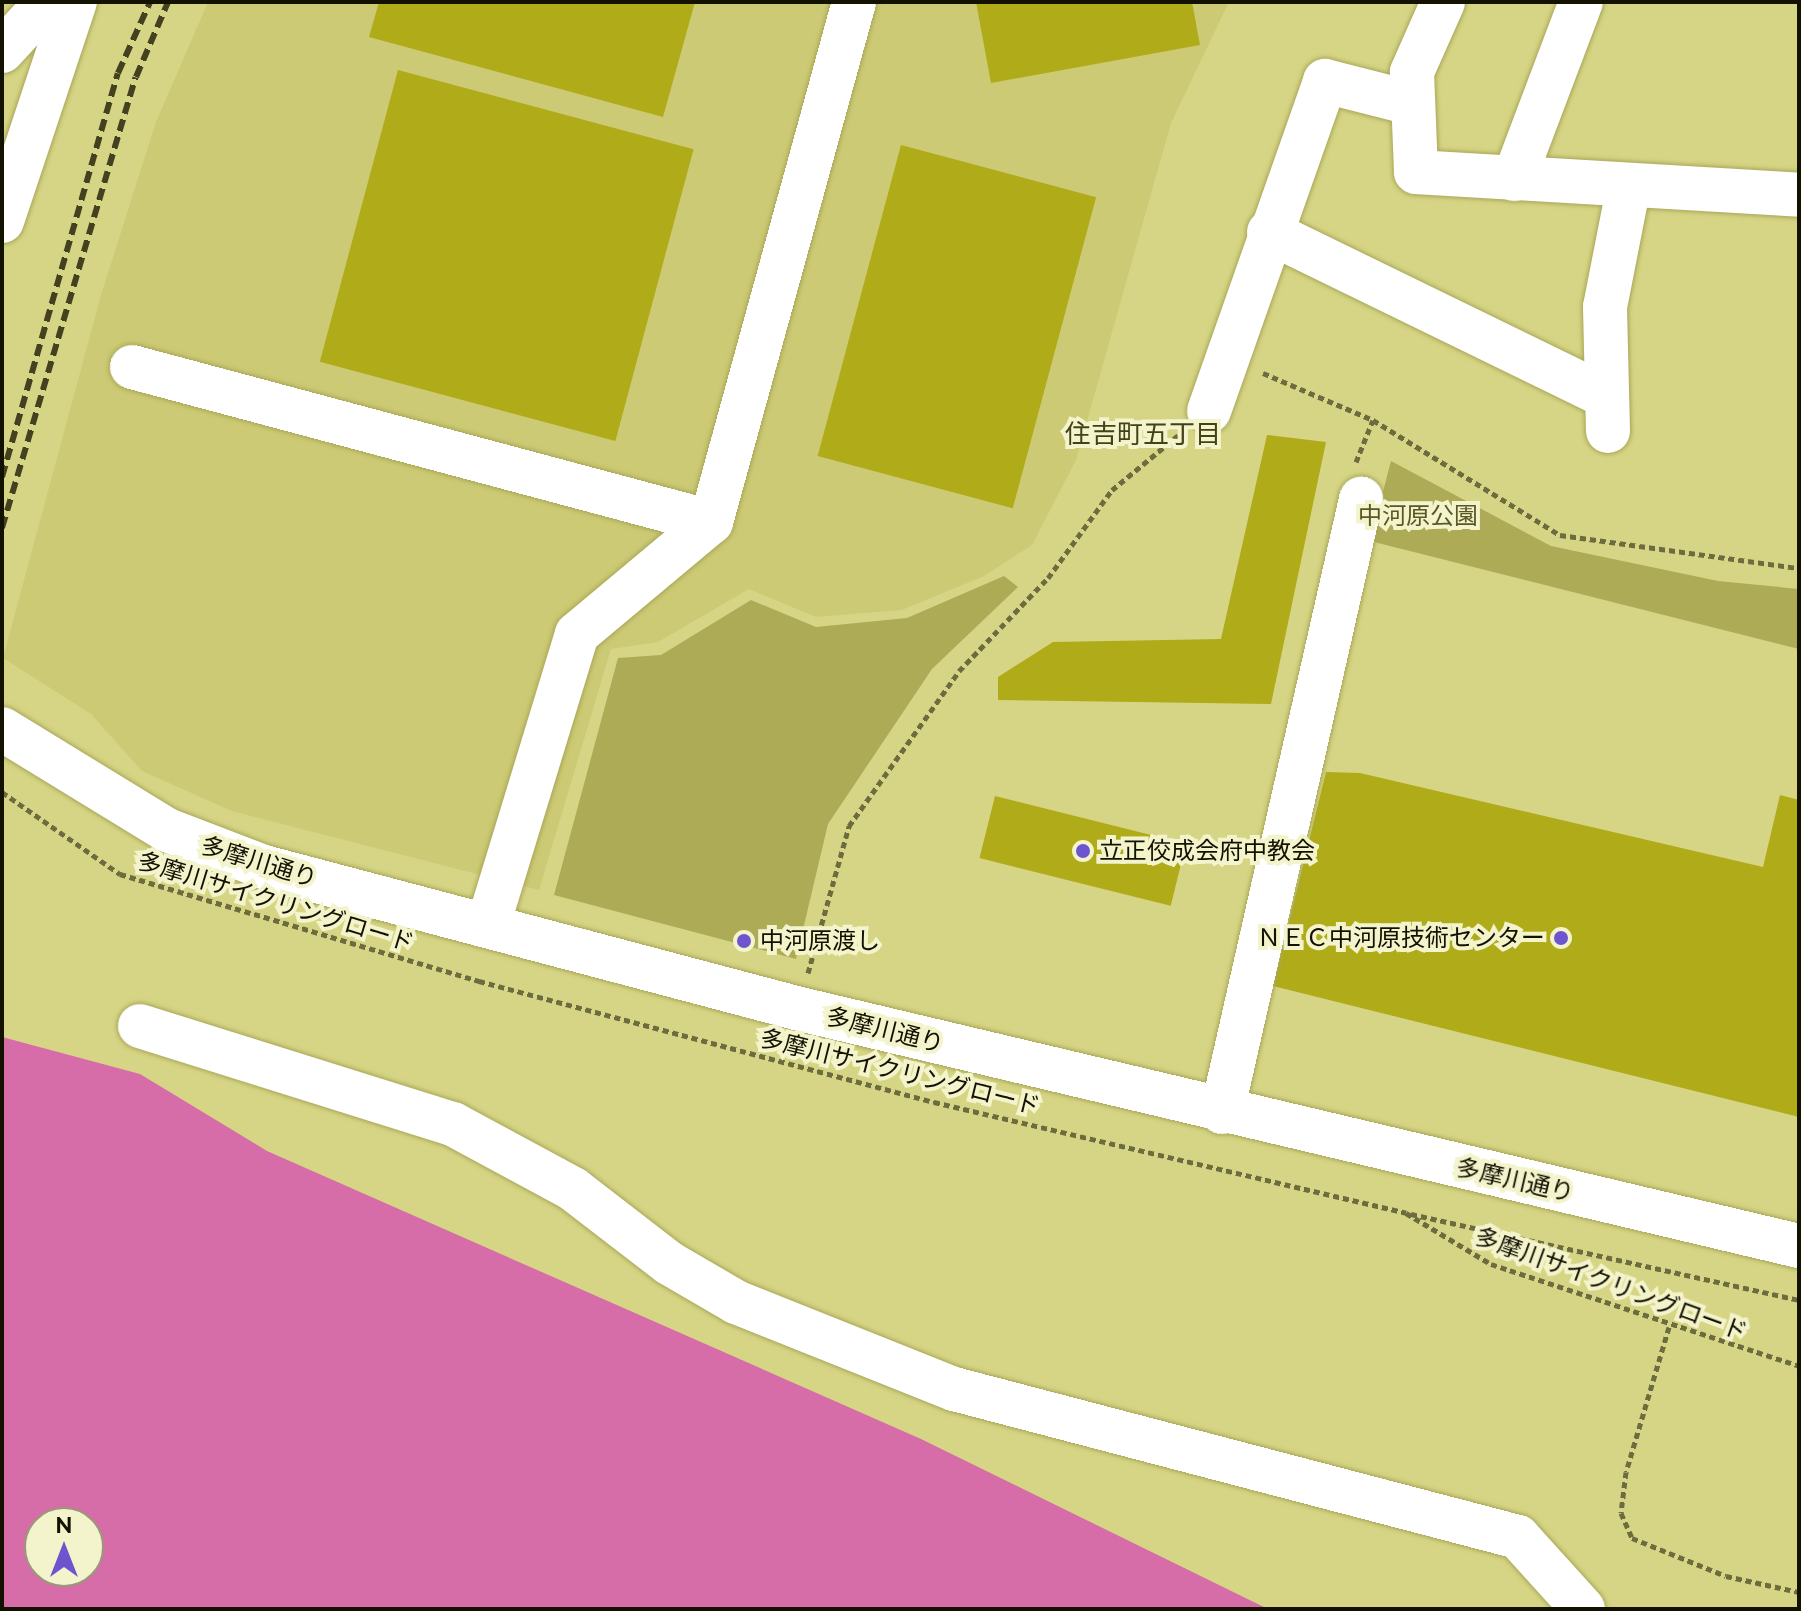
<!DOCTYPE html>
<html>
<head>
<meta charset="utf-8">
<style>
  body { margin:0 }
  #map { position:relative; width:1801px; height:1611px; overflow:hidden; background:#d6d585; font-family:Raleway,"Noto Sans JP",sans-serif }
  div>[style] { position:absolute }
  .built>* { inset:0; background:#ccca74 }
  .green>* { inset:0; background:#adab56 }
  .water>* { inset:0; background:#d76da8 }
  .building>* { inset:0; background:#b0ab19; transform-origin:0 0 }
  .path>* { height:5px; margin-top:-2.5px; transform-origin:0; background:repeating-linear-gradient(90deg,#6d6c3e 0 6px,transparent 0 10px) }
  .roads { filter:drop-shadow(0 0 2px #a9a758) drop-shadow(0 0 2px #a9a758) }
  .minor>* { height:44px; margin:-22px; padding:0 22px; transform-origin:22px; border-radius:22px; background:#fff }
  .rail>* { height:6px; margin-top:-3px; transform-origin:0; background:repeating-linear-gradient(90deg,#434120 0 12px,transparent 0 18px) }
  .dots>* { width:22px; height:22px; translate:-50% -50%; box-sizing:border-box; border:4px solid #f3f3cc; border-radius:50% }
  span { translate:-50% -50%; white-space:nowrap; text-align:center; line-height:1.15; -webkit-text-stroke:8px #f3f3cc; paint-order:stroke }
  .park-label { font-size:24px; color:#595825 }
  .poi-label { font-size:24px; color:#131100 }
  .left { translate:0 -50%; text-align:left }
  .right { translate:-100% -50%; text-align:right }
  .street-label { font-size:24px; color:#131100 }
  .neighbourhood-label { font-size:26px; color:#424117 }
  .frame { position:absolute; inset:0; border:4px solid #131100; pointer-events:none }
  .north { position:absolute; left:24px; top:1507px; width:80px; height:80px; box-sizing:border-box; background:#f3f3cc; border:2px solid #99997a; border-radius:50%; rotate:0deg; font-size:22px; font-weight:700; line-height:32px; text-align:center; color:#131100 }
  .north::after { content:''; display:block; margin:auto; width:28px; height:36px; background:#6c55ce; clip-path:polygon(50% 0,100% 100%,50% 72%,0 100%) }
</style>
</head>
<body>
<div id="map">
  <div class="built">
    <div style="clip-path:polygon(208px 2px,1229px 2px,1171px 123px,1076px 460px,1032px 545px,984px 576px,902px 610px,816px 617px,749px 589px,658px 642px,611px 649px,539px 890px,232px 811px,142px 771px,91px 714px,3px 658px,101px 295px,156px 122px)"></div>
  </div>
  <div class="green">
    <div style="clip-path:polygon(1391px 461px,1551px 546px,1718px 581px,1799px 589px,1799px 649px,1370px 541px)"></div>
    <div style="clip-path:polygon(1004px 576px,1018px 587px,932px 669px,828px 824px,796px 959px,554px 895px,618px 658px,661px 655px,751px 600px,816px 627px,907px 618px)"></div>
  </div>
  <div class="water">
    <div style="clip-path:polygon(evenodd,2px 1037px,140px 1074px,267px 1151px,921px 1439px,1268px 1609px,2px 1609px,2px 1037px,40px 1523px,88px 1523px,88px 1571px,40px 1571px,40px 1523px)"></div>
  </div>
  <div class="building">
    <div style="clip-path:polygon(379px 2px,695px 2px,663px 117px,369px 37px)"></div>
    <div style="clip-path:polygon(976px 2px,1192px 2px,1200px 45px,991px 83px)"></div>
    <div style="left:398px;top:70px;width:306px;height:302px;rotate:15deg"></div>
    <div style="left:901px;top:145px;width:202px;height:322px;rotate:15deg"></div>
    <div style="clip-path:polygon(1267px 435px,1326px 442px,1271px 704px,998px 700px,998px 677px,1053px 642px,1221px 639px)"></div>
    <div style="clip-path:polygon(1326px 772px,1360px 773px,1763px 867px,1780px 795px,1799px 800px,1799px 1117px,1273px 986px)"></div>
    <div style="left:995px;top:796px;width:197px;height:64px;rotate:14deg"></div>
  </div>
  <div class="path">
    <div style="left:1263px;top:373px;width:120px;rotate:23.1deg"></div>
    <div style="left:1373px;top:420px;width:220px;rotate:31.6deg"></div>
    <div style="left:1560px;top:535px;width:241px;rotate:7.9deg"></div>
    <div style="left:1356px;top:462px;width:45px;rotate:-68deg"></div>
    <div style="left:2px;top:792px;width:144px;rotate:34.8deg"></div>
    <div style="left:120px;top:874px;width:375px;rotate:16.6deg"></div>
    <div style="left:479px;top:981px;width:471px;rotate:14.9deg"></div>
    <div style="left:934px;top:1102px;width:485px;rotate:13.2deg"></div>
    <div style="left:1406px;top:1213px;width:99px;rotate:31deg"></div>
    <div style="left:1491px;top:1264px;width:324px;rotate:18.3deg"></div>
    <div style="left:808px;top:973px;width:153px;rotate:-74.4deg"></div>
    <div style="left:849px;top:826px;width:190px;rotate:-54.6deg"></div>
    <div style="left:959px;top:671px;width:129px;rotate:-46.3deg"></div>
    <div style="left:1048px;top:578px;width:109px;rotate:-54deg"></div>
    <div style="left:1112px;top:490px;width:89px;rotate:-39.6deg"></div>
    <div style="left:1411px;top:1214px;width:397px;rotate:12.5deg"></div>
    <div style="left:1669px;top:1327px;width:151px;rotate:106.5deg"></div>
    <div style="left:1626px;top:1472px;width:41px;rotate:97deg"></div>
    <div style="left:1621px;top:1513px;width:27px;rotate:66deg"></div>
    <div style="left:1632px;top:1538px;width:101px;rotate:22deg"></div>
    <div style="left:1726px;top:1576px;width:75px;rotate:12.4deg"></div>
  </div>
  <div class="roads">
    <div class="minor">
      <div style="left:1443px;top:2px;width:77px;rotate:113.9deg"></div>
      <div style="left:1412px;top:72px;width:100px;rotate:87.7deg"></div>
      <div style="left:1416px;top:172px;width:384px;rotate:3.4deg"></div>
      <div style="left:2px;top:51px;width:67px;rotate:-47.4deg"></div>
      <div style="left:1514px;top:179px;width:189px;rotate:-69.3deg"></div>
      <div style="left:2px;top:221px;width:231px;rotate:-71.6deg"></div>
      <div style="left:1269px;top:232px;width:376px;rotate:26deg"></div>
      <div style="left:132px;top:367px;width:599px;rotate:14.99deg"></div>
      <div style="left:1209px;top:411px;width:350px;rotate:-70.6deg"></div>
      <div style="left:1325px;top:81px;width:89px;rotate:14.3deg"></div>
      <div style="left:1608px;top:431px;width:124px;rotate:-91.4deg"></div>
      <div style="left:1605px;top:307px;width:124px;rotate:-78.9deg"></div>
      <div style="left:2px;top:729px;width:193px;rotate:31.5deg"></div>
      <div style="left:167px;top:830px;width:104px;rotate:20.9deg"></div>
      <div style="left:264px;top:867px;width:554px;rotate:14.84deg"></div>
      <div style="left:800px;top:1009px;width:1027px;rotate:13.35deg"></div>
      <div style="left:488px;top:925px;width:304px;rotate:-73deg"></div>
      <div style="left:577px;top:634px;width:175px;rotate:-39.9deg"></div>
      <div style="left:711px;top:522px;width:539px;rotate:-74.62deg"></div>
      <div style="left:140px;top:1026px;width:328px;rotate:17.4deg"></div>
      <div style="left:453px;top:1124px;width:136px;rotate:28.4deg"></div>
      <div style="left:573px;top:1189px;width:121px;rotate:37.6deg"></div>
      <div style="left:669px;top:1263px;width:78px;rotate:30.2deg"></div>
      <div style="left:736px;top:1302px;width:235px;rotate:21.8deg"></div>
      <div style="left:954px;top:1389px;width:583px;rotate:14.7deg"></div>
      <div style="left:1518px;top:1537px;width:97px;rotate:47.9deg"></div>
      <div style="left:1222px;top:1112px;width:629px;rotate:-77.22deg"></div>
    </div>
  </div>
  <div class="rail">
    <div style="left:2px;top:477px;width:420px;rotate:-74deg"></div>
    <div style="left:118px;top:73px;width:78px;rotate:-65.7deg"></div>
    <div style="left:2px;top:528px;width:470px;rotate:-73.5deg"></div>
    <div style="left:136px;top:77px;width:82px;rotate:-66.9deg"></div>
  </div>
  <div class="dots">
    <div style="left:1083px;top:851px;background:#6c55ce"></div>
    <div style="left:1561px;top:938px;background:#6c55ce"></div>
    <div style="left:744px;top:941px;background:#6c55ce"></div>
  </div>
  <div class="park-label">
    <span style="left:1418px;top:516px">中河原公園</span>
  </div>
  <div class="poi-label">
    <span class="left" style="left:1099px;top:851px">立正佼成会府中教会</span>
    <span class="right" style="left:1545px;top:938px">ＮＥＣ中河原技術センター</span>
    <span class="left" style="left:760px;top:941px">中河原渡し</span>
  </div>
  <div class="street-label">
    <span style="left:259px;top:862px;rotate:17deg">多摩川通り</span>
    <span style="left:276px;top:902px;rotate:17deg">多摩川サイクリングロード</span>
    <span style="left:885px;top:1030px;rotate:14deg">多摩川通り</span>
    <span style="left:900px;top:1072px;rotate:14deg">多摩川サイクリングロード</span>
    <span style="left:1515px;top:1180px;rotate:13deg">多摩川通り</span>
    <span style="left:1611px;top:1284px;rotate:20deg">多摩川サイクリングロード</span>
  </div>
  <div class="neighbourhood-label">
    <span style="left:1143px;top:435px">住吉町五丁目</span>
  </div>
  <div class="frame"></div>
  <div class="north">N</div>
</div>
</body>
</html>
